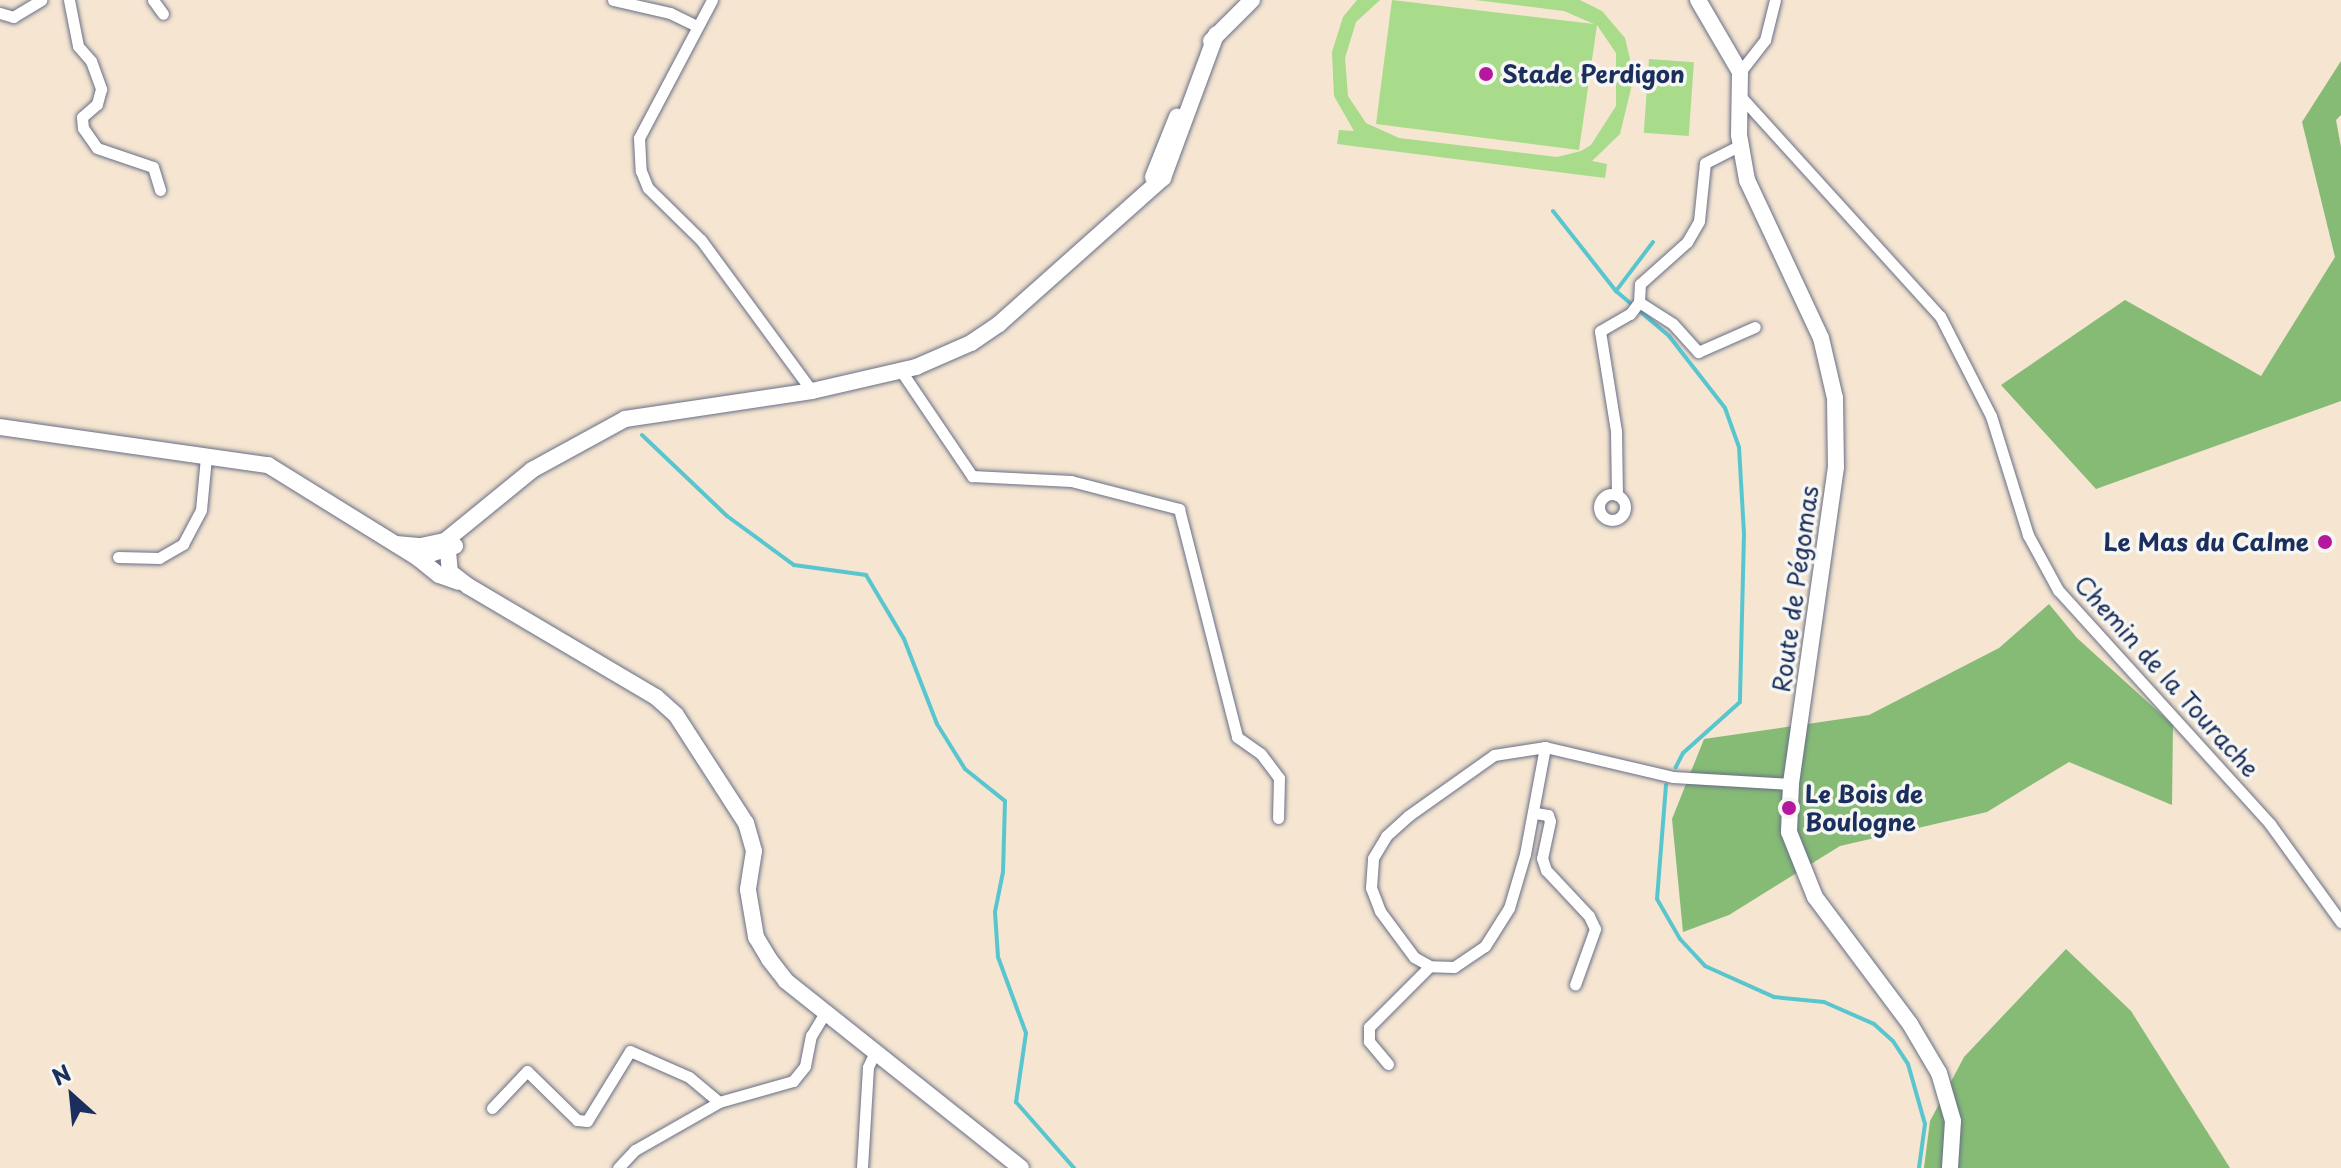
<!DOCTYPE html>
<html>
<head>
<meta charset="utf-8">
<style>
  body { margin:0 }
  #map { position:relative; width:2341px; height:1168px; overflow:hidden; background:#f5e5d1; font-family:"Playpen Sans",sans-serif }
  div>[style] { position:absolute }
  .green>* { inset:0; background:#a8db8a; transform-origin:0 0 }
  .forest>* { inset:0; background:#86bb76 }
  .stream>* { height:4px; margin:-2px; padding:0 2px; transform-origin:2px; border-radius:2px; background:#59c6cf }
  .roads { filter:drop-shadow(0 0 2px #676f86) drop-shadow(0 0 2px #676f86) }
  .street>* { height:11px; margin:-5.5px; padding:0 5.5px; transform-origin:5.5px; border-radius:5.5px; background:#fff }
  .street>.ring { margin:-5.5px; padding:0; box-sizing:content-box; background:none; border:11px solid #fff; border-radius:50% }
  .secondary>* { height:16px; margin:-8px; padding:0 8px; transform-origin:8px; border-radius:8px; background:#fff }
  .dots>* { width:22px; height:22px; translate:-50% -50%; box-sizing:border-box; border:4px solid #f6f6f2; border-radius:50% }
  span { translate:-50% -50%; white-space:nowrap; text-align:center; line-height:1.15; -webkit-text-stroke:7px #f6f6f2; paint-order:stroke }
  .poi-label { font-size:24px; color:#1b2f5e; font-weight:700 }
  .left { translate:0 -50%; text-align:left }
  .right { translate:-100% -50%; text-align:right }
  .street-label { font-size:24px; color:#1b2f5e }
  .north { position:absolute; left:32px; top:1056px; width:80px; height:80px; -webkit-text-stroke:6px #f6f6f2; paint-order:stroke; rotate:333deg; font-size:22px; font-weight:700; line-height:32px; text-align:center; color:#1b2f5e }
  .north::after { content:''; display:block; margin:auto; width:28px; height:36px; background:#1b2f5e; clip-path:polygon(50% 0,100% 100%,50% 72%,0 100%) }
</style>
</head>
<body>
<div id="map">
  <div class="green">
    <div style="clip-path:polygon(1357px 0,1380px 0,1356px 22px,1345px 58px,1348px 96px,1366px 123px,1399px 138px,1557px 157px,1581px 151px,1591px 145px,1616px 106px,1616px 53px,1597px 25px,1579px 150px,1376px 124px,1392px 0,1594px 24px,1564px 11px,1475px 0,1580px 0,1602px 11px,1625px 38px,1634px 76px,1620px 134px,1592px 161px,1607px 164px,1605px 178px,1337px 144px,1339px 130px,1354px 131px,1334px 96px,1332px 52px,1343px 17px)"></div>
    <div style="left:1649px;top:59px;width:45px;height:74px;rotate:4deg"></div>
  </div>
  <div class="forest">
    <div style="clip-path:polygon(2341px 61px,2341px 115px,2336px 120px,2341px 147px,2341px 401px,2096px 489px,2001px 385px,2125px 300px,2261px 376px,2335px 257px,2302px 122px)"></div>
    <div style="clip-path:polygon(2049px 604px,2077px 638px,2173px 725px,2172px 805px,2069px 762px,1987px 812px,1840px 846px,1729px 915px,1683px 932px,1672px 819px,1704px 739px,1869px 715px,1999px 648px)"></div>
    <div style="clip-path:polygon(2066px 949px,2131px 1011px,2230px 1168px,1924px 1168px,1930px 1121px,1964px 1057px)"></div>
  </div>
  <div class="stream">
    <div style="left:1553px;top:211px;width:102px;rotate:51.8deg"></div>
    <div style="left:1653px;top:242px;width:61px;rotate:127.1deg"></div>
    <div style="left:1616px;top:291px;width:70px;rotate:40.3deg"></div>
    <div style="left:1669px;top:336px;width:91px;rotate:52.1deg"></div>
    <div style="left:1725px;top:408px;width:41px;rotate:70.3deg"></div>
    <div style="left:1739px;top:447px;width:87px;rotate:86.7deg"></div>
    <div style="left:1744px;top:534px;width:168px;rotate:91.4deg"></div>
    <div style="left:1740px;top:702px;width:76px;rotate:138.2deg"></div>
    <div style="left:1683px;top:753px;width:16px;rotate:117deg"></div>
    <div style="left:642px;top:435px;width:117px;rotate:43.6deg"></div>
    <div style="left:727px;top:516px;width:83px;rotate:36.2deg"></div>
    <div style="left:794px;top:565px;width:73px;rotate:7.9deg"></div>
    <div style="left:866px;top:575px;width:74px;rotate:59.3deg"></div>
    <div style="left:904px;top:639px;width:91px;rotate:68.8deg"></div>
    <div style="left:937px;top:724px;width:53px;rotate:58.1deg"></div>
    <div style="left:965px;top:769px;width:51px;rotate:38.7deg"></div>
    <div style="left:1005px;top:801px;width:71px;rotate:91.6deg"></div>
    <div style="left:1003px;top:872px;width:41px;rotate:101.3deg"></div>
    <div style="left:995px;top:912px;width:45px;rotate:86.2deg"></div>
    <div style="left:998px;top:957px;width:81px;rotate:69.8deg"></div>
    <div style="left:1026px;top:1033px;width:70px;rotate:98.2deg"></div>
    <div style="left:1016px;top:1102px;width:88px;rotate:48.7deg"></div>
    <div style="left:1666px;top:785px;width:114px;rotate:94.5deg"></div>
    <div style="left:1657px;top:899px;width:46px;rotate:60.1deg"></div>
    <div style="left:1680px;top:939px;width:37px;rotate:47deg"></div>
    <div style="left:1705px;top:966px;width:76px;rotate:24.2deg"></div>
    <div style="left:1774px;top:997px;width:50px;rotate:5.7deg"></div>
    <div style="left:1824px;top:1002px;width:55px;rotate:23.7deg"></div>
    <div style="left:1874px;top:1024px;width:25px;rotate:42deg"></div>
    <div style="left:1893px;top:1041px;width:27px;rotate:57deg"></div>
    <div style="left:1908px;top:1064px;width:62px;rotate:74.2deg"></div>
    <div style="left:1925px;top:1124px;width:44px;rotate:97.8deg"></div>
  </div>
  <div class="roads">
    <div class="street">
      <div style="left:69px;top:0;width:47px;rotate:78.9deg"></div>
      <div style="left:78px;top:46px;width:20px;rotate:49deg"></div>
      <div style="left:91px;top:61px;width:30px;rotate:70deg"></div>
      <div style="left:101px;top:89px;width:16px;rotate:105deg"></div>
      <div style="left:97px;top:104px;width:20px;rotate:139deg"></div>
      <div style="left:82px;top:117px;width:11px;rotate:85deg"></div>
      <div style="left:83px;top:128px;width:24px;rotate:55deg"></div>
      <div style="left:97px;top:148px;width:59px;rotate:18.7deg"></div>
      <div style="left:153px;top:167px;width:24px;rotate:73deg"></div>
      <div style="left:153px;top:0;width:17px;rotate:54deg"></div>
      <div style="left:613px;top:0;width:58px;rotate:12.8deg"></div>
      <div style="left:670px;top:13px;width:30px;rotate:26deg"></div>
      <div style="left:712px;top:0;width:156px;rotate:117.9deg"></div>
      <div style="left:639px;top:138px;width:33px;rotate:87deg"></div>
      <div style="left:641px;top:171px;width:18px;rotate:68deg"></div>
      <div style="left:648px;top:188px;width:74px;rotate:44.5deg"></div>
      <div style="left:701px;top:240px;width:187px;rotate:53.7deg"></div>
      <div style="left:0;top:13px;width:14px;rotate:17deg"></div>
      <div style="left:13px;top:17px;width:33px;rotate:-31deg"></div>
      <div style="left:1740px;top:72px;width:41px;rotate:-52deg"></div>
      <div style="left:1765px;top:40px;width:41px;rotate:-76deg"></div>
      <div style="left:1742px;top:98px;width:294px;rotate:47.8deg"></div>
      <div style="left:1940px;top:316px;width:112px;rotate:63deg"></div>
      <div style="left:1991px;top:416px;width:125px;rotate:72.7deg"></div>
      <div style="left:2028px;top:535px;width:63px;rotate:61.4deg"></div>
      <div style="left:2058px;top:590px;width:316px;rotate:47.8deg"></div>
      <div style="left:2270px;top:824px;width:121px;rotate:54.1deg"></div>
      <div style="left:1639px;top:302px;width:40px;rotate:32.9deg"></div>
      <div style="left:1673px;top:324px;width:38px;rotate:48deg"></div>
      <div style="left:1698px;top:352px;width:62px;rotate:-23.7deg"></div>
      <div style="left:901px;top:371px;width:127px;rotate:55.9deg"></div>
      <div style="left:972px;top:476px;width:99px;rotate:2.9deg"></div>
      <div style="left:1071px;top:481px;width:112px;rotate:14.5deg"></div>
      <div style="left:1179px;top:509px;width:235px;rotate:75.7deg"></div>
      <div style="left:1237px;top:737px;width:29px;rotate:35deg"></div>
      <div style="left:1261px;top:754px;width:30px;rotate:53deg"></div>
      <div style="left:1279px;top:778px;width:40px;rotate:91.4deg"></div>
      <div class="ring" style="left:1599px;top:494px;width:15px;height:15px"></div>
      <div style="left:1617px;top:495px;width:64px;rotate:-90.9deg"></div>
      <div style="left:1616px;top:431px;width:101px;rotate:-99.1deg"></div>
      <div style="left:1600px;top:331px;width:34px;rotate:-30deg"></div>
      <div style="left:1630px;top:314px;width:15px;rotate:-53deg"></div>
      <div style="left:1639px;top:302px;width:18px;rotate:-87deg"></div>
      <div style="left:1640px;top:284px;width:63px;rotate:-41.8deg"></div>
      <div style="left:1687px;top:242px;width:24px;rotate:-60deg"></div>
      <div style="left:1699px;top:221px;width:58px;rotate:-84.1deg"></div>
      <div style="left:1705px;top:163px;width:39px;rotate:-27deg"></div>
      <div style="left:118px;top:557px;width:41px;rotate:1.4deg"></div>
      <div style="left:159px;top:558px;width:28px;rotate:-30deg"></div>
      <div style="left:183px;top:544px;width:38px;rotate:-62deg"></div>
      <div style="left:201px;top:510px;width:53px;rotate:-84.6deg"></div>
      <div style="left:1545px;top:747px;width:109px;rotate:100.6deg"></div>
      <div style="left:1525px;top:854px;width:56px;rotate:106.5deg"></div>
      <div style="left:1509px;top:908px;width:45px;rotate:122.3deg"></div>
      <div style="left:1485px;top:946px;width:37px;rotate:146deg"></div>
      <div style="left:1454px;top:967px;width:24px;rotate:-178deg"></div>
      <div style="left:1430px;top:966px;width:18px;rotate:-151deg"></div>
      <div style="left:1414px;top:957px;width:57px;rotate:-126.5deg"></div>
      <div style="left:1380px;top:911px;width:25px;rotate:-111deg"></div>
      <div style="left:1371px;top:888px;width:30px;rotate:-86deg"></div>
      <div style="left:1373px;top:858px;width:26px;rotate:-59deg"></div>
      <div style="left:1386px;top:836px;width:30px;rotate:-42deg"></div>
      <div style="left:1408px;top:816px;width:105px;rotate:-35.3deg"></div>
      <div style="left:1494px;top:755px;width:52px;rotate:-8.9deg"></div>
      <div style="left:1545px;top:747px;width:131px;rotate:13.2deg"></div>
      <div style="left:1673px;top:777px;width:118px;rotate:3.4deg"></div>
      <div style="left:1535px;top:813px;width:13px;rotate:9deg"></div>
      <div style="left:1548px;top:815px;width:6px;rotate:72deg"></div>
      <div style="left:1550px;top:821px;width:38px;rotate:102deg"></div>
      <div style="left:1542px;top:858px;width:13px;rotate:72deg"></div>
      <div style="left:1546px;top:870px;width:63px;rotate:46.9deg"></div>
      <div style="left:1589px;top:916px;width:14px;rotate:65deg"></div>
      <div style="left:1595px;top:929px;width:59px;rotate:109.7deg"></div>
      <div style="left:1388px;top:1064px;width:30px;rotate:-130deg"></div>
      <div style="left:1369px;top:1041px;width:14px;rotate:-90deg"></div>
      <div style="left:1369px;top:1027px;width:86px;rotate:-45deg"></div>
      <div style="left:492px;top:1108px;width:51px;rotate:-46.6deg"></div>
      <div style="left:527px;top:1071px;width:70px;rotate:44.4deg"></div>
      <div style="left:577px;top:1120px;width:10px;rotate:6deg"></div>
      <div style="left:587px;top:1121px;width:82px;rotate:-58.4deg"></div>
      <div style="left:630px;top:1051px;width:64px;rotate:23.8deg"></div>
      <div style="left:689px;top:1077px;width:39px;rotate:40deg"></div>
      <div style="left:618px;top:1168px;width:25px;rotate:-47deg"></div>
      <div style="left:635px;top:1150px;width:97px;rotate:-29.7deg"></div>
      <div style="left:719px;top:1102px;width:77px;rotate:-15.8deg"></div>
      <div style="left:793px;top:1081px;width:19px;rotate:-51deg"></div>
      <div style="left:805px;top:1066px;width:31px;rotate:-79deg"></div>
      <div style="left:811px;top:1036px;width:27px;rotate:-59deg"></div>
      <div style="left:862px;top:1168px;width:101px;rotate:-86.6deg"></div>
      <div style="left:868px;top:1067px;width:17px;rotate:-65deg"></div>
    </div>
    <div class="secondary">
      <div style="left:1698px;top:0;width:83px;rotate:59.7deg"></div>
      <div style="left:1740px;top:72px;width:63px;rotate:90.9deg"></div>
      <div style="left:1739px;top:135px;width:46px;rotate:79.9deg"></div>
      <div style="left:1747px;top:180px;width:174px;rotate:64.9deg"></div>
      <div style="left:1821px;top:338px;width:62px;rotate:76.9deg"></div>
      <div style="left:1835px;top:398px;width:69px;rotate:89.2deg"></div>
      <div style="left:1836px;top:467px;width:320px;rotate:98.1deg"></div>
      <div style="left:1791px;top:784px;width:48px;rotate:92.4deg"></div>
      <div style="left:1789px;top:832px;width:70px;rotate:68.2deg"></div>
      <div style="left:1815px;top:897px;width:159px;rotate:53.2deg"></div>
      <div style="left:1910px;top:1024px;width:57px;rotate:59.4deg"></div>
      <div style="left:1939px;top:1073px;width:50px;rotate:73.7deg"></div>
      <div style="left:1953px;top:1121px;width:47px;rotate:93.7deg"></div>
      <div style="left:1211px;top:41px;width:58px;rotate:-45deg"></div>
      <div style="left:1153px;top:177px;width:65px;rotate:-68.2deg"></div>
      <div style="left:0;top:427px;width:271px;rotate:8.1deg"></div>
      <div style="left:268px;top:465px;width:176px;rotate:31.8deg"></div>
      <div style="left:418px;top:558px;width:39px;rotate:-18deg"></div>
      <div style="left:396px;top:544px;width:25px;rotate:5deg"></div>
      <div style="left:421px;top:546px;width:25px;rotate:-12deg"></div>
      <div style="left:445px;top:541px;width:112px;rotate:-39.2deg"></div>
      <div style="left:532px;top:470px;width:106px;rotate:-28.7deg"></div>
      <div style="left:625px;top:419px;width:189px;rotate:-8.5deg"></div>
      <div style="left:812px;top:391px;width:107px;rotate:-13deg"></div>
      <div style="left:916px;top:367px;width:60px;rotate:-23.6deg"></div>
      <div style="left:971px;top:343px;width:34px;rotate:-34deg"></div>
      <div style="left:999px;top:324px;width:220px;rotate:-41.7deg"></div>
      <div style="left:1163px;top:178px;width:153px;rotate:-69.7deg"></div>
      <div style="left:448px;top:551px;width:21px;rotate:85deg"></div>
      <div style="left:450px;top:572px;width:23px;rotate:38deg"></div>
      <div style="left:468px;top:586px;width:218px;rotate:30.6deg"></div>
      <div style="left:656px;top:697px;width:27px;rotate:42deg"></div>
      <div style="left:676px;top:715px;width:129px;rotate:57.1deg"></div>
      <div style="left:746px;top:823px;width:29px;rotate:74deg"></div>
      <div style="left:754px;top:851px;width:39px;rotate:99deg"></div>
      <div style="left:748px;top:890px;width:48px;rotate:80.3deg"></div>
      <div style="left:756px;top:937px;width:26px;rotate:59deg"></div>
      <div style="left:769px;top:959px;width:28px;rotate:52deg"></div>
      <div style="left:786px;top:981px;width:300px;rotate:38.5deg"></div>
      <div style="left:418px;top:558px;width:27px;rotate:39deg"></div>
      <div style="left:439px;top:575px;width:21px;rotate:19deg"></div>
    </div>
  </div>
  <div class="dots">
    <div style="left:1486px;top:74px;background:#b5179e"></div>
    <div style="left:2325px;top:542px;background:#b5179e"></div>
    <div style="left:1789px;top:808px;background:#b5179e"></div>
  </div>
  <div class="poi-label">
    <span class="left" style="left:1502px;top:74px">Stade Perdigon</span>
    <span class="right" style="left:2309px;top:542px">Le Mas du Calme</span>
    <span class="left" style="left:1805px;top:808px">Le Bois de<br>Boulogne</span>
  </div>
  <div class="street-label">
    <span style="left:1795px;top:589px;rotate:-82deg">Route de Pégomas</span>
    <span style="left:2167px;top:676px;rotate:48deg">Chemin de la Tourache</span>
  </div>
  <div class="north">N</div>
</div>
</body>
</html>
